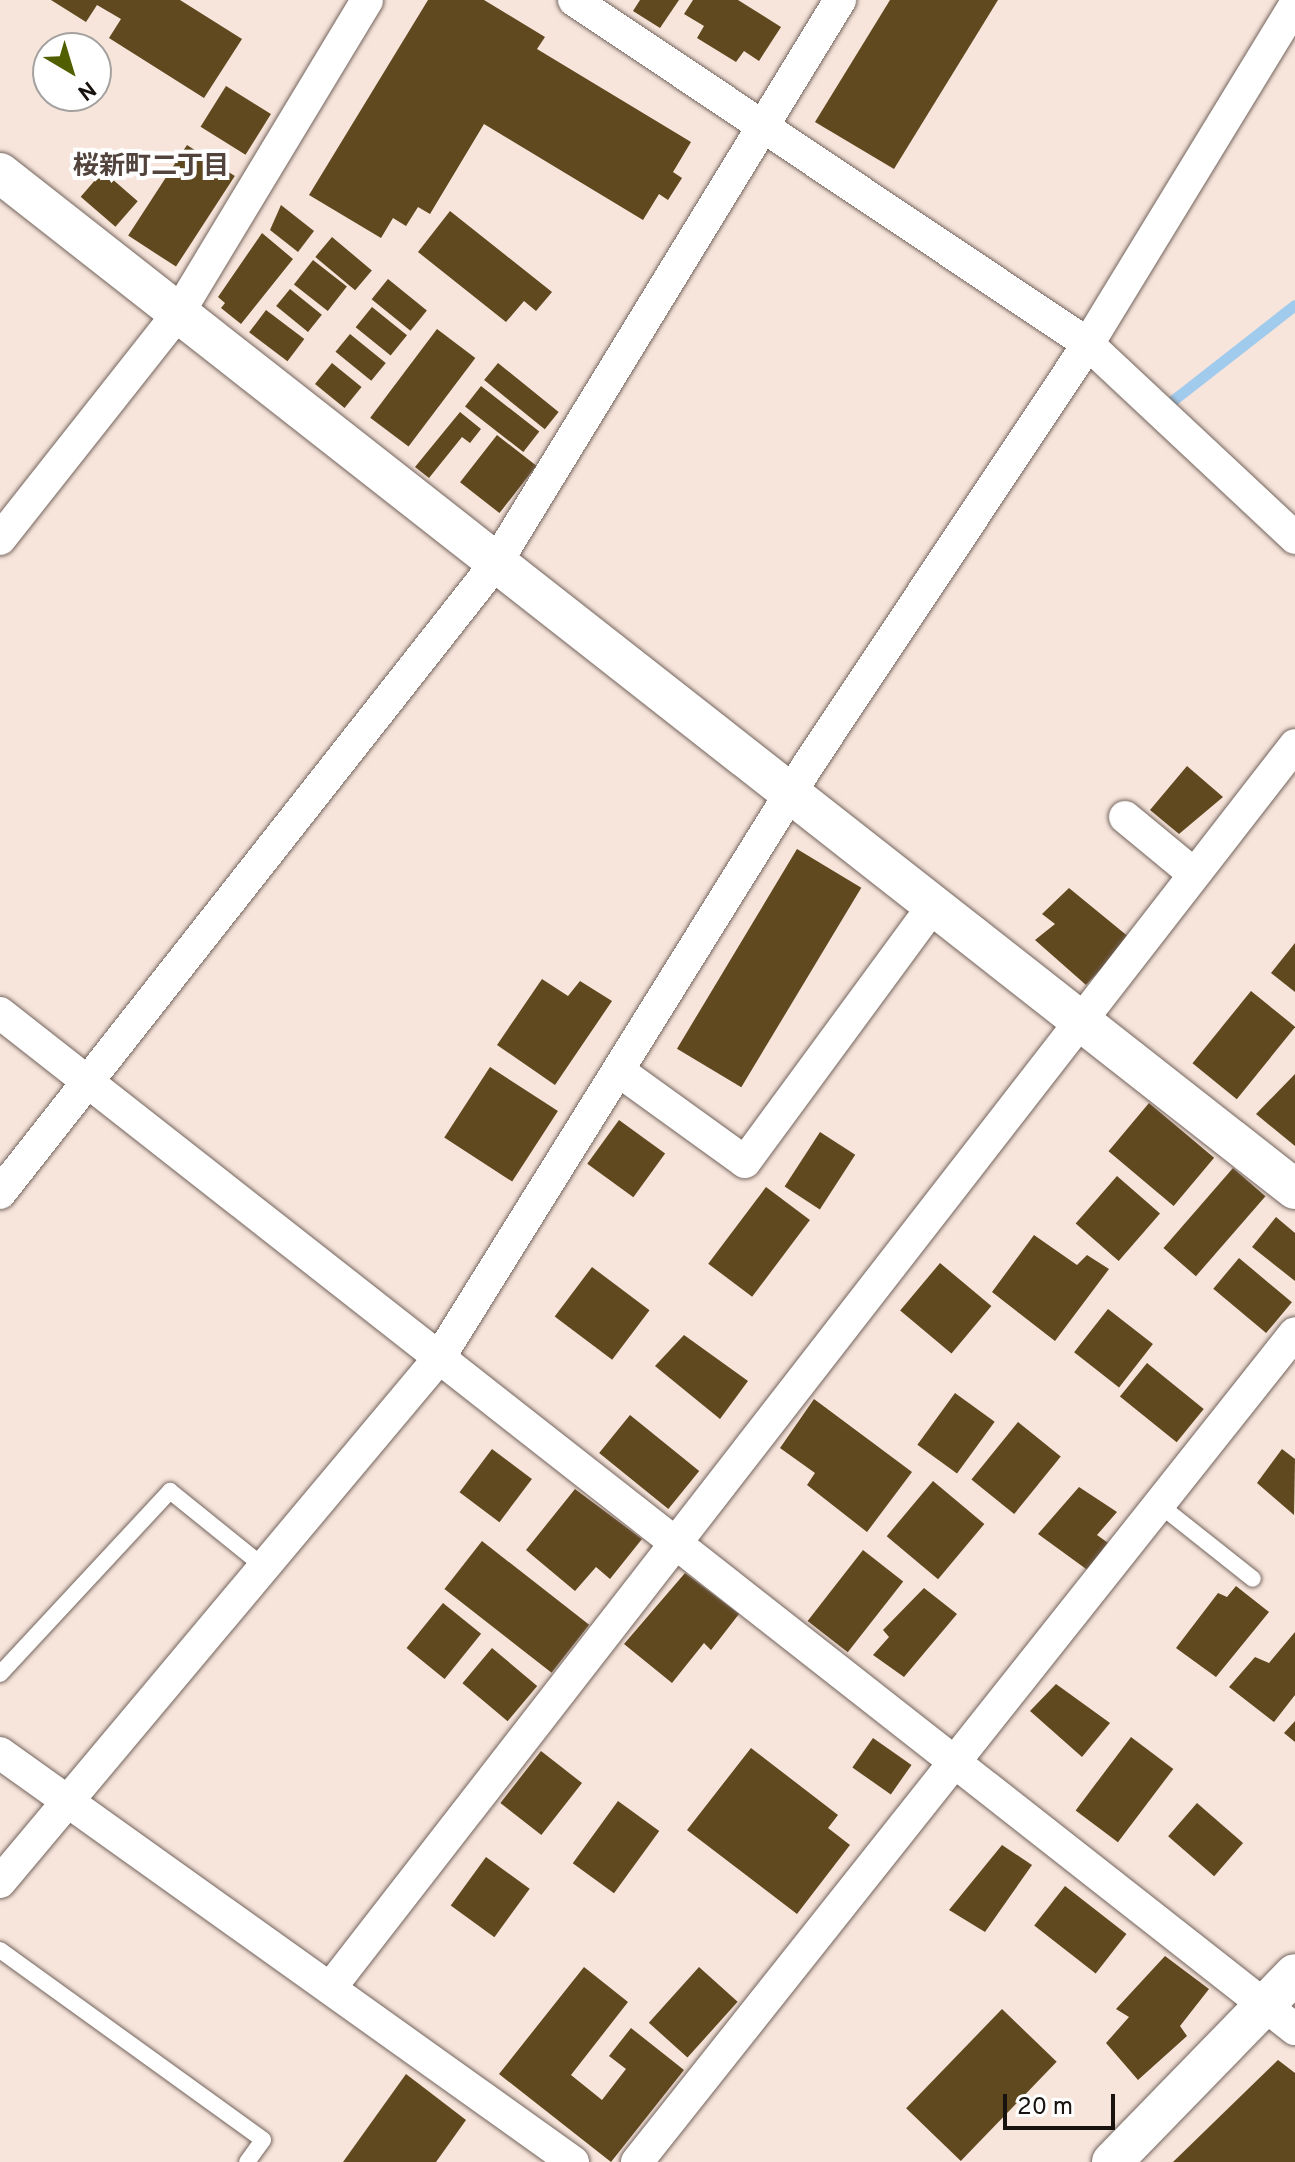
<!DOCTYPE html>
<html>
<head>
<meta charset="utf-8">
<style>
  body { margin:0 }
  #map { position:relative; width:1295px; height:2162px; overflow:hidden; background:#f7e5dc; font-family:Overpass,"Noto Sans JP",sans-serif }
  div>[style] { position:absolute }
  .stream>* { height:11px; margin:-5.5px; padding:0 5.5px; transform-origin:5.5px; border-radius:5.5px; background:#a1cbed }
  .building>* { inset:0; background:#60481f; transform-origin:0 0 }
  .roads { filter:drop-shadow(0 0 2px #73645c) drop-shadow(0 0 2px #73645c) }
  .service>* { height:16px; margin:-8px; padding:0 8px; transform-origin:8px; border-radius:8px; background:#fff }
  .minor>* { height:32px; margin:-16px; padding:0 16px; transform-origin:16px; border-radius:16px; background:#fff }
  .tertiary>* { height:40px; margin:-20px; padding:0 20px; transform-origin:20px; border-radius:20px; background:#fff }
  span { translate:-50% -50%; white-space:nowrap; text-align:center; line-height:1.15; -webkit-text-stroke:8px #fff; paint-order:stroke }
  .neighbourhood-label { font-size:26px; color:#52443d; font-weight:700 }
  .north { position:absolute; left:32px; top:32px; width:80px; height:80px; box-sizing:border-box; background:#fff; border:2px solid #a3a19f; border-radius:50%; rotate:142deg; font-size:22px; font-weight:700; line-height:32px; text-align:center; color:#191310 }
  .north::after { content:''; display:block; margin:auto; width:28px; height:36px; background:#525f00; clip-path:polygon(50% 0,100% 100%,50% 72%,0 100%) }
  .scale { position:absolute; left:1003px; top:2094px; width:112px; height:36px; box-sizing:border-box; border:4px solid #191310; border-top:0; padding-left:10px; font-size:24px; line-height:28px; white-space:nowrap; color:#191310; -webkit-text-stroke:6px #fff; paint-order:stroke }
</style>
</head>
<body>
<div id="map">
  <div class="stream">
    <div style="left:1163px;top:408px;width:167px;rotate:-38deg"></div>
  </div>
  <div class="building">
    <div style="clip-path:polygon(51px 0,180px 0,242px 39px,204px 98px,109px 38px,121px 19px,97px 5px,86px 22px)"></div>
    <div style="clip-path:polygon(428px 0,484px 0,545px 37px,537px 49px,691px 142px,673px 172px,682px 178px,668px 200px,659px 194px,643px 220px,484px 124px,430px 214px,418px 207px,406px 226px,393px 218px,381px 238px,309px 195px)"></div>
    <div style="clip-path:polygon(640px 0,679px 0,660px 28px,633px 11px)"></div>
    <div style="clip-path:polygon(693px 0,738px 0,781px 27px,759px 61px,744px 51px,736px 62px,697px 38px,704px 26px,684px 14px)"></div>
    <div style="clip-path:polygon(890px 0,998px 0,894px 169px,815px 122px)"></div>
    <div style="left:226px;top:86px;width:53px;height:48px;rotate:32deg"></div>
    <div style="left:187px;top:145px;width:57px;height:108px;rotate:33deg"></div>
    <div style="left:103px;top:171px;width:46px;height:34px;rotate:41deg"></div>
    <div style="clip-path:polygon(281px 205px,314px 231px,298px 252px,270px 230px)"></div>
    <div style="clip-path:polygon(450px 211px,552px 292px,536px 311px,524px 301px,506px 322px,418px 252px)"></div>
    <div style="clip-path:polygon(262px 233px,293px 259px,241px 324px,221px 308px,225px 303px,218px 297px)"></div>
    <div style="left:332px;top:237px;width:52px;height:26px;rotate:40deg"></div>
    <div style="left:313px;top:260px;width:43px;height:31px;rotate:38deg"></div>
    <div style="left:388px;top:279px;width:50px;height:26px;rotate:39deg"></div>
    <div style="left:290px;top:289px;width:41px;height:22px;rotate:39deg"></div>
    <div style="left:372px;top:307px;width:45px;height:26px;rotate:39deg"></div>
    <div style="left:266px;top:310px;width:48px;height:28px;rotate:37deg"></div>
    <div style="left:437px;top:329px;width:48px;height:111px;rotate:37deg"></div>
    <div style="left:350px;top:334px;width:46px;height:23px;rotate:39deg"></div>
    <div style="left:332px;top:363px;width:38px;height:27px;rotate:39deg"></div>
    <div style="left:498px;top:363px;width:78px;height:22px;rotate:39deg"></div>
    <div style="left:481px;top:386px;width:74px;height:26px;rotate:38deg"></div>
    <div style="clip-path:polygon(460px 412px,481px 429px,470px 443px,462px 437px,429px 478px,415px 467px)"></div>
    <div style="left:497px;top:435px;width:50px;height:60px;rotate:38deg"></div>
    <div style="clip-path:polygon(1187px 766px,1223px 797px,1179px 834px,1150px 810px)"></div>
    <div style="left:797px;top:849px;width:75px;height:233px;rotate:31deg"></div>
    <div style="clip-path:polygon(1069px 888px,1130px 938px,1086px 985px,1035px 940px,1055px 924px,1042px 914px)"></div>
    <div style="clip-path:polygon(1295px 943px,1295px 992px,1271px 973px)"></div>
    <div style="clip-path:polygon(542px 979px,568px 996px,580px 981px,612px 1001px,555px 1085px,497px 1045px)"></div>
    <div style="left:1251px;top:991px;width:57px;height:93px;rotate:39deg"></div>
    <div style="left:490px;top:1067px;width:81px;height:84px;rotate:33deg"></div>
    <div style="clip-path:polygon(1295px 1074px,1295px 1146px,1256px 1114px)"></div>
    <div style="left:1149px;top:1103px;width:85px;height:63px;rotate:40deg"></div>
    <div style="left:619px;top:1120px;width:57px;height:54px;rotate:36deg"></div>
    <div style="left:820px;top:1132px;width:42px;height:65px;rotate:33deg"></div>
    <div style="left:1233px;top:1168px;width:43px;height:106px;rotate:41deg"></div>
    <div style="left:1117px;top:1176px;width:57px;height:63px;rotate:41deg"></div>
    <div style="left:766px;top:1187px;width:55px;height:96px;rotate:37deg"></div>
    <div style="clip-path:polygon(1276px 1217px,1295px 1233px,1295px 1281px,1252px 1247px)"></div>
    <div style="clip-path:polygon(1034px 1235px,1077px 1265px,1087px 1255px,1109px 1269px,1055px 1341px,992px 1292px)"></div>
    <div style="left:1239px;top:1258px;width:69px;height:40px;rotate:40deg"></div>
    <div style="left:940px;top:1263px;width:67px;height:62px;rotate:40deg"></div>
    <div style="left:592px;top:1267px;width:72px;height:62px;rotate:37deg"></div>
    <div style="left:1108px;top:1309px;width:57px;height:55px;rotate:38deg"></div>
    <div style="clip-path:polygon(684px 1335px,748px 1381px,720px 1419px,655px 1366px)"></div>
    <div style="left:1147px;top:1363px;width:73px;height:43px;rotate:39deg"></div>
    <div style="left:955px;top:1393px;width:49px;height:64px;rotate:36deg"></div>
    <div style="clip-path:polygon(814px 1399px,912px 1472px,867px 1532px,807px 1485px,815px 1473px,780px 1448px)"></div>
    <div style="left:630px;top:1415px;width:89px;height:49px;rotate:39deg"></div>
    <div style="left:1018px;top:1422px;width:55px;height:74px;rotate:39deg"></div>
    <div style="left:492px;top:1449px;width:50px;height:54px;rotate:37deg"></div>
    <div style="clip-path:polygon(1282px 1449px,1295px 1459px,1294px 1515px,1257px 1483px)"></div>
    <div style="left:933px;top:1481px;width:67px;height:72px;rotate:40deg"></div>
    <div style="clip-path:polygon(1079px 1487px,1117px 1512px,1097px 1535px,1111px 1545px,1093px 1574px,1038px 1534px)"></div>
    <div style="clip-path:polygon(575px 1489px,642px 1539px,610px 1579px,596px 1567px,575px 1591px,526px 1550px)"></div>
    <div style="left:482px;top:1541px;width:136px;height:61px;rotate:38deg"></div>
    <div style="left:863px;top:1550px;width:51px;height:90px;rotate:38deg"></div>
    <div style="clip-path:polygon(685px 1573px,739px 1614px,711px 1650px,704px 1643px,672px 1683px,624px 1644px)"></div>
    <div style="clip-path:polygon(1236px 1586px,1269px 1612px,1216px 1677px,1176px 1648px,1218px 1593px,1227px 1597px)"></div>
    <div style="clip-path:polygon(924px 1588px,957px 1614px,904px 1677px,873px 1655px,889px 1637px,883px 1630px)"></div>
    <div style="left:443px;top:1603px;width:49px;height:58px;rotate:39deg"></div>
    <div style="clip-path:polygon(1295px 1632px,1295px 1695px,1274px 1722px,1229px 1687px,1255px 1657px,1269px 1663px)"></div>
    <div style="left:492px;top:1648px;width:59px;height:46px;rotate:40deg"></div>
    <div style="clip-path:polygon(1056px 1684px,1110px 1723px,1082px 1757px,1030px 1711px)"></div>
    <div style="clip-path:polygon(1295px 1721px,1295px 1742px,1284px 1733px)"></div>
    <div style="left:1131px;top:1737px;width:53px;height:92px;rotate:37deg"></div>
    <div style="left:873px;top:1738px;width:47px;height:36px;rotate:35deg"></div>
    <div style="clip-path:polygon(751px 1748px,838px 1815px,828px 1828px,850px 1845px,797px 1914px,687px 1830px)"></div>
    <div style="left:541px;top:1751px;width:52px;height:66px;rotate:38deg"></div>
    <div style="left:618px;top:1801px;width:51px;height:77px;rotate:36deg"></div>
    <div style="left:1197px;top:1803px;width:61px;height:44px;rotate:41deg"></div>
    <div style="clip-path:polygon(1002px 1845px,1032px 1865px,985px 1932px,949px 1910px)"></div>
    <div style="left:486px;top:1857px;width:54px;height:60px;rotate:36deg"></div>
    <div style="left:1065px;top:1886px;width:78px;height:50px;rotate:38deg"></div>
    <div style="clip-path:polygon(1165px 1956px,1209px 1989px,1180px 2026px,1187px 2036px,1138px 2080px,1106px 2043px,1129px 2017px,1116px 2009px)"></div>
    <div style="clip-path:polygon(584px 1967px,628px 2002px,571px 2075px,602px 2100px,626px 2069px,609px 2056px,631px 2028px,684px 2070px,611px 2162px,499px 2074px)"></div>
    <div style="left:699px;top:1967px;width:52px;height:75px;rotate:42deg"></div>
    <div style="left:1002px;top:2009px;width:76px;height:138px;rotate:44deg"></div>
    <div style="clip-path:polygon(1278px 2060px,1295px 2073px,1295px 2162px,1173px 2162px)"></div>
    <div style="clip-path:polygon(406px 2074px,466px 2120px,436px 2162px,343px 2162px)"></div>
  </div>
  <div class="roads">
    <div class="service">
      <div style="left:1161px;top:1506px;width:117px;rotate:38.4deg"></div>
      <div style="left:0;top:1674px;width:250px;rotate:-47.1deg"></div>
      <div style="left:170px;top:1491px;width:119px;rotate:38.9deg"></div>
      <div style="left:0;top:1950px;width:324px;rotate:35.8deg"></div>
      <div style="left:263px;top:2140px;width:27px;rotate:126deg"></div>
    </div>
    <div class="minor">
      <div style="left:574px;top:0;width:618px;rotate:33.79deg"></div>
      <div style="left:1088px;top:344px;width:284px;rotate:43.1deg"></div>
      <div style="left:0;top:539px;width:289px;rotate:-51.7deg"></div>
      <div style="left:179px;top:312px;width:364px;rotate:-58.9deg"></div>
      <div style="left:1125px;top:817px;width:89px;rotate:39.6deg"></div>
      <div style="left:0;top:1013px;width:1646px;rotate:38.12deg"></div>
      <div style="left:619px;top:1071px;width:155px;rotate:35.8deg"></div>
      <div style="left:745px;top:1162px;width:318px;rotate:-53.7deg"></div>
      <div style="left:0;top:1193px;width:802px;rotate:-51.79deg"></div>
      <div style="left:496px;top:563px;width:660px;rotate:-58.57deg"></div>
      <div style="left:0;top:1753px;width:704px;rotate:35.52deg"></div>
      <div style="left:0;top:1882px;width:684px;rotate:-50.04deg"></div>
      <div style="left:439px;top:1358px;width:698px;rotate:-58.11deg"></div>
      <div style="left:808px;top:765px;width:506px;rotate:-56.37deg"></div>
      <div style="left:1088px;top:344px;width:397px;rotate:-58.6deg"></div>
      <div style="left:331px;top:1987px;width:1572px;rotate:-52.18deg"></div>
      <div style="left:637px;top:2162px;width:1058px;rotate:-51.56deg"></div>
    </div>
    <div class="tertiary">
      <div style="left:0;top:173px;width:1646px;rotate:38.12deg"></div>
      <div style="left:1112px;top:2162px;width:262px;rotate:-45.8deg"></div>
    </div>
  </div>
  <div class="neighbourhood-label">
    <span style="left:151px;top:168px">桜新町二丁目</span>
  </div>
  <div class="north">N</div>
  <div class="scale">20 m</div>
</div>
</body>
</html>
